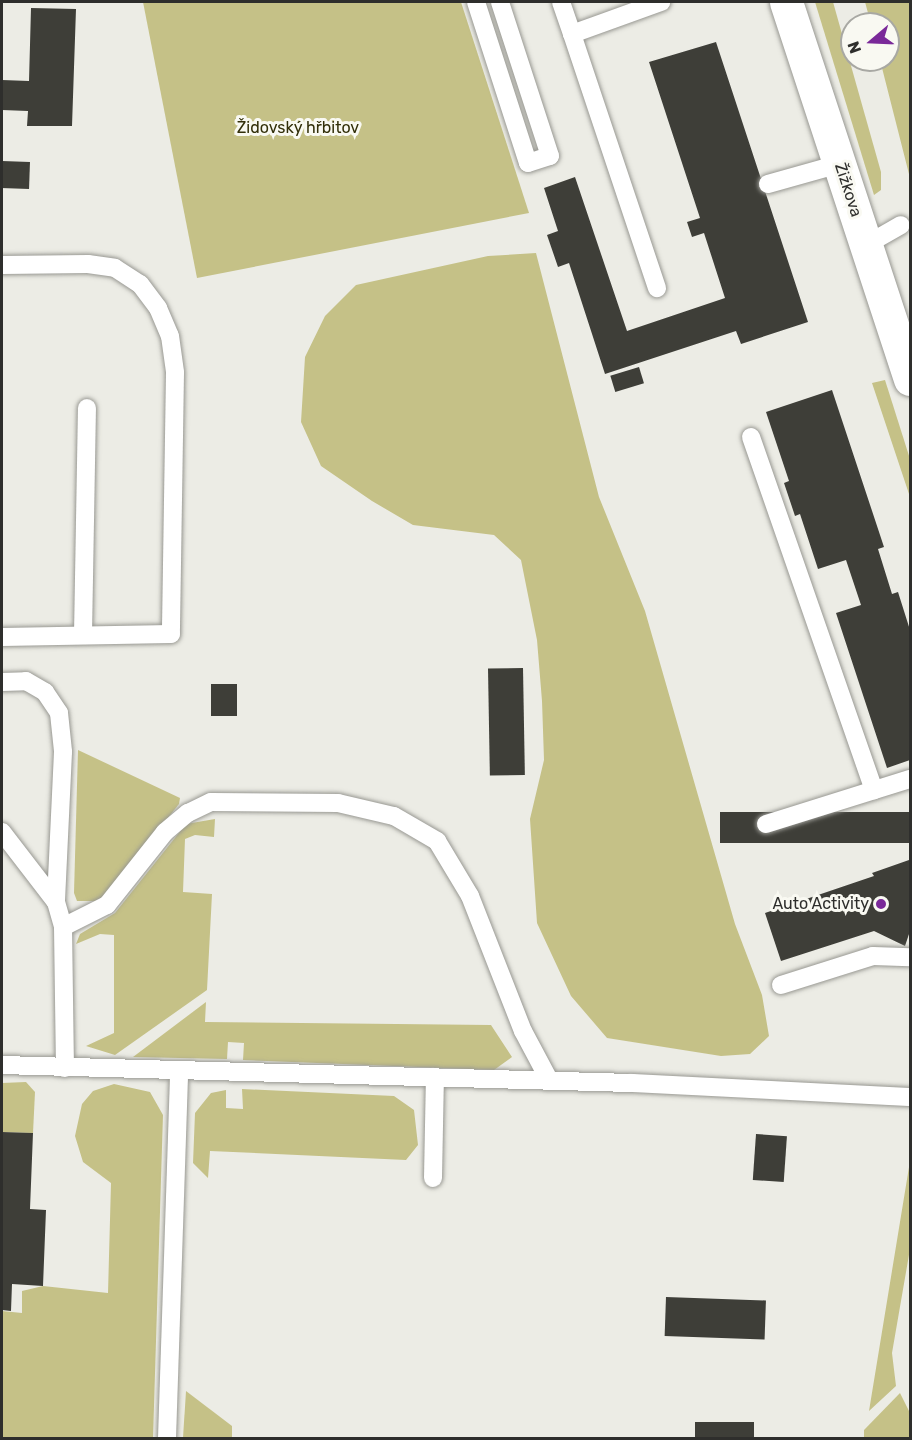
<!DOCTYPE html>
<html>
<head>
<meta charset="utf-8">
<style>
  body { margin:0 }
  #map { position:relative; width:912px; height:1440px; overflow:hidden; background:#ecece5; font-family:Rubik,sans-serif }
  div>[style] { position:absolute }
  .green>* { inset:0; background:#c5c187 }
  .building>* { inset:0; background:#3e3e38; transform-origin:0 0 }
  .roads { filter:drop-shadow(0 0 2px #989892) drop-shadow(0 0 2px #989892) }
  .lane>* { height:18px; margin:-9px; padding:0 9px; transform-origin:9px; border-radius:9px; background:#fff }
  .secondary>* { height:33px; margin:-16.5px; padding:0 16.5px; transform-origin:16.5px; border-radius:16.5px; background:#fff }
  .dots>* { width:16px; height:16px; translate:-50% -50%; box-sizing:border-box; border:3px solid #f9f9f2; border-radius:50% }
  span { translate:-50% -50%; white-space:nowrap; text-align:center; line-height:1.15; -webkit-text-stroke:6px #f9f9f2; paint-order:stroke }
  .park-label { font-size:16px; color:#322f09 }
  .street-label { font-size:16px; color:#2e2e2c }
  .poi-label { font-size:16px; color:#2e2e2c }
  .right { translate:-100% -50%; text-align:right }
  .frame { position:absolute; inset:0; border:3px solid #2e2e2c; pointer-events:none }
  .north { position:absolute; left:840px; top:12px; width:60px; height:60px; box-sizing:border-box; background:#f9f9f2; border:2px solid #a8a8a3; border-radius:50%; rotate:251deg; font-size:16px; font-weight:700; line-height:24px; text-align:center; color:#2e2e2c }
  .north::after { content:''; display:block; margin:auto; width:21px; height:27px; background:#7a2999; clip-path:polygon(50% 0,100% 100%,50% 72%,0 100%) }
</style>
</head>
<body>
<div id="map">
  <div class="green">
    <div style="clip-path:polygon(143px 2px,461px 2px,529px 213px,197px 278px)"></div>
    <div style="clip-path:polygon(815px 2px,833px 2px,881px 172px,881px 190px,874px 195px)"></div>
    <div style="clip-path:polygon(865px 2px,910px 2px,910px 178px,880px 60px,888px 60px,888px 24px,871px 24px)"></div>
    <div style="clip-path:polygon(536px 253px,599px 497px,645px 611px,735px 924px,762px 995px,769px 1036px,750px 1054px,721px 1056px,607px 1038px,571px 996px,537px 923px,530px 819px,544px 760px,542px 701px,537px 640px,521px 560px,494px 535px,413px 525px,372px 501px,321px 466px,301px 422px,305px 357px,325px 316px,356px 285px,488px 256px)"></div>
    <div style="clip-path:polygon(885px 380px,910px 459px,910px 497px,872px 383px)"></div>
    <div style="clip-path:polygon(78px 750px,180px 798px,179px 804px,103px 899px,96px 901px,77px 901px,74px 893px)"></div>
    <div style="clip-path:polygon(215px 819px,214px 837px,195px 835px,185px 839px,183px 892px,212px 894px,207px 990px,115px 1055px,86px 1046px,114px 1033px,114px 935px,100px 934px,76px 944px,80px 934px,115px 913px,186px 824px)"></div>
    <div style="clip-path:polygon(206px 1002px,205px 1022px,491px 1025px,512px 1057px,494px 1070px,243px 1060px,244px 1043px,228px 1042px,227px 1059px,133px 1057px)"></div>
    <div style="clip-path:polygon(26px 1082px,35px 1092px,33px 1133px,2px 1132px,2px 1083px)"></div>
    <div style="clip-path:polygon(114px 1084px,150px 1092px,163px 1115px,153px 1438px,2px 1438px,2px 1311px,22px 1313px,22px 1291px,43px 1286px,108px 1293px,111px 1183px,83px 1162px,75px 1136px,82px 1104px,93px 1091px)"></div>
    <div style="clip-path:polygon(242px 1089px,394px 1096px,414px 1110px,418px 1145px,406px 1160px,210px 1151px,208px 1178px,193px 1163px,195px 1113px,211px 1093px,226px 1090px,226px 1108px,243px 1109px)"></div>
    <div style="clip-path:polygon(910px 1161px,910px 1249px,892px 1353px,896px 1386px,869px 1411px)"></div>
    <div style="clip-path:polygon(186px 1391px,232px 1426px,232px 1438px,183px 1438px)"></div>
    <div style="clip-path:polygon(900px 1393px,910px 1413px,910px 1438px,864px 1438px,864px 1430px)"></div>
  </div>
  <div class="building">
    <div style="clip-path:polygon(31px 8px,76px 9px,72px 126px,27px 126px,28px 111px,2px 110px,2px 80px,29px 81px)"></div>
    <div style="clip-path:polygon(716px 42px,808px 322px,741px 344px,736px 331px,605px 374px,569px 263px,558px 267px,547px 235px,558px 231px,544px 188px,575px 177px,627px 331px,725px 298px,704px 233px,692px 237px,687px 222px,700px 218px,649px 62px)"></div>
    <div style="left:2px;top:161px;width:28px;height:27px;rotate:2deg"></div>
    <div style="left:639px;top:367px;width:17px;height:30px;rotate:73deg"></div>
    <div style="clip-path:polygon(832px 390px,884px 547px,878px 549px,892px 594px,898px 592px,910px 630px,910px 760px,887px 768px,836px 613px,861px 605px,846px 560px,818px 569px,800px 514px,795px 516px,784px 483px,789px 481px,766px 412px)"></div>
    <div style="left:523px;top:668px;width:107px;height:35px;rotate:89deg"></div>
    <div style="left:211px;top:684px;width:26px;height:32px"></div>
    <div style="left:910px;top:812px;width:31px;height:190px;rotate:90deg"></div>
    <div style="clip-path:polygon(909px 860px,910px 931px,905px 946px,874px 931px,781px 961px,765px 913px,874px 876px,872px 873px)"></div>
    <div style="clip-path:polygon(2px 1132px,33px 1133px,30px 1209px,46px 1210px,43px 1286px,12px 1284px,11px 1311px,2px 1310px)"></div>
    <div style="left:756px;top:1134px;width:31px;height:46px;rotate:4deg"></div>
    <div style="left:666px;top:1297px;width:100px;height:39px;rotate:2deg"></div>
    <div style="left:754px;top:1422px;width:16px;height:59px;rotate:90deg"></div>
  </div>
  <div class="roads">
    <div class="lane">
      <div style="left:476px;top:2px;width:169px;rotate:72.1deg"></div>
      <div style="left:528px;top:163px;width:23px;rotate:-18deg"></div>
      <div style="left:550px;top:156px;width:162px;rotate:-108deg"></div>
      <div style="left:561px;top:2px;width:34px;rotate:71deg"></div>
      <div style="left:572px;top:34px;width:95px;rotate:-19.8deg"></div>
      <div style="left:572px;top:34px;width:268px;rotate:71.5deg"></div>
      <div style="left:768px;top:184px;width:74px;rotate:-15.7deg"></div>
      <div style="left:866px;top:245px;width:40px;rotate:-29.7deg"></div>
      <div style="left:2px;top:265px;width:86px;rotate:-0.7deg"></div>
      <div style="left:88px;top:264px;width:27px;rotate:8deg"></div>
      <div style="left:115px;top:268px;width:30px;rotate:33deg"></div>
      <div style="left:140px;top:284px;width:30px;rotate:53deg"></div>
      <div style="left:158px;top:308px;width:30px;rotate:67deg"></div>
      <div style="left:170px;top:336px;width:37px;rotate:82deg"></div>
      <div style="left:175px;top:373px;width:261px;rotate:90.9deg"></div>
      <div style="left:171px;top:634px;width:169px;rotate:179deg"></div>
      <div style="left:751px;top:437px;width:374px;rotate:70.8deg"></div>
      <div style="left:83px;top:635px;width:227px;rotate:-89deg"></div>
      <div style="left:2px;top:682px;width:24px;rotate:-2deg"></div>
      <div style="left:26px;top:681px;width:22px;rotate:30deg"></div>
      <div style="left:45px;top:692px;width:25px;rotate:56deg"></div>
      <div style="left:59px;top:713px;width:39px;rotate:84deg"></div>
      <div style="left:63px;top:752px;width:150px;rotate:92.7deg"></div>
      <div style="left:56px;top:902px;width:26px;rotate:74deg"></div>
      <div style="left:63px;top:927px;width:141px;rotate:89.2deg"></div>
      <div style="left:766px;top:824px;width:151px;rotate:-17.4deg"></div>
      <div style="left:2px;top:832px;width:88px;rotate:52.4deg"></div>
      <div style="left:63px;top:927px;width:49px;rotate:-26.6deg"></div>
      <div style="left:107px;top:905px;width:93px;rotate:-51.5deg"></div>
      <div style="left:165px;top:832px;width:30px;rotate:-40deg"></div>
      <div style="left:188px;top:813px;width:25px;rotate:-26deg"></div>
      <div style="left:211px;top:802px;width:127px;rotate:0.5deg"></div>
      <div style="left:338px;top:803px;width:57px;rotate:13.1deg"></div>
      <div style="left:394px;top:816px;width:50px;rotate:30.2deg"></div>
      <div style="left:437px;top:841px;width:64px;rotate:59deg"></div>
      <div style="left:470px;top:896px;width:145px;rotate:68.6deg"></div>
      <div style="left:523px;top:1031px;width:55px;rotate:62deg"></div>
      <div style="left:781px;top:985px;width:96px;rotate:-17.5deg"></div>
      <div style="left:873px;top:956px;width:37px;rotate:2deg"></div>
      <div style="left:2px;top:1065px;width:630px;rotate:1.64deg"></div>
      <div style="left:632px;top:1083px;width:278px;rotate:2.9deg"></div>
      <div style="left:433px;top:1178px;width:101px;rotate:-88.9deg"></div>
      <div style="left:167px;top:1438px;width:367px;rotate:-88.1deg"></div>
    </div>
    <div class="secondary">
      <div style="left:786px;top:2px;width:397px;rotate:71.8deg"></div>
    </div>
  </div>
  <div class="dots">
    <div style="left:881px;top:904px;background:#7a2999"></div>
  </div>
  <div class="park-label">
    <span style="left:298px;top:128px">Židovský hřbitov</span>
  </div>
  <div class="street-label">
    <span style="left:848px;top:190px;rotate:72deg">Žižkova</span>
  </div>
  <div class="poi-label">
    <span class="right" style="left:869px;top:904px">Auto Activity</span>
  </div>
  <div class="frame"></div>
  <div class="north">N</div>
</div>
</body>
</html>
